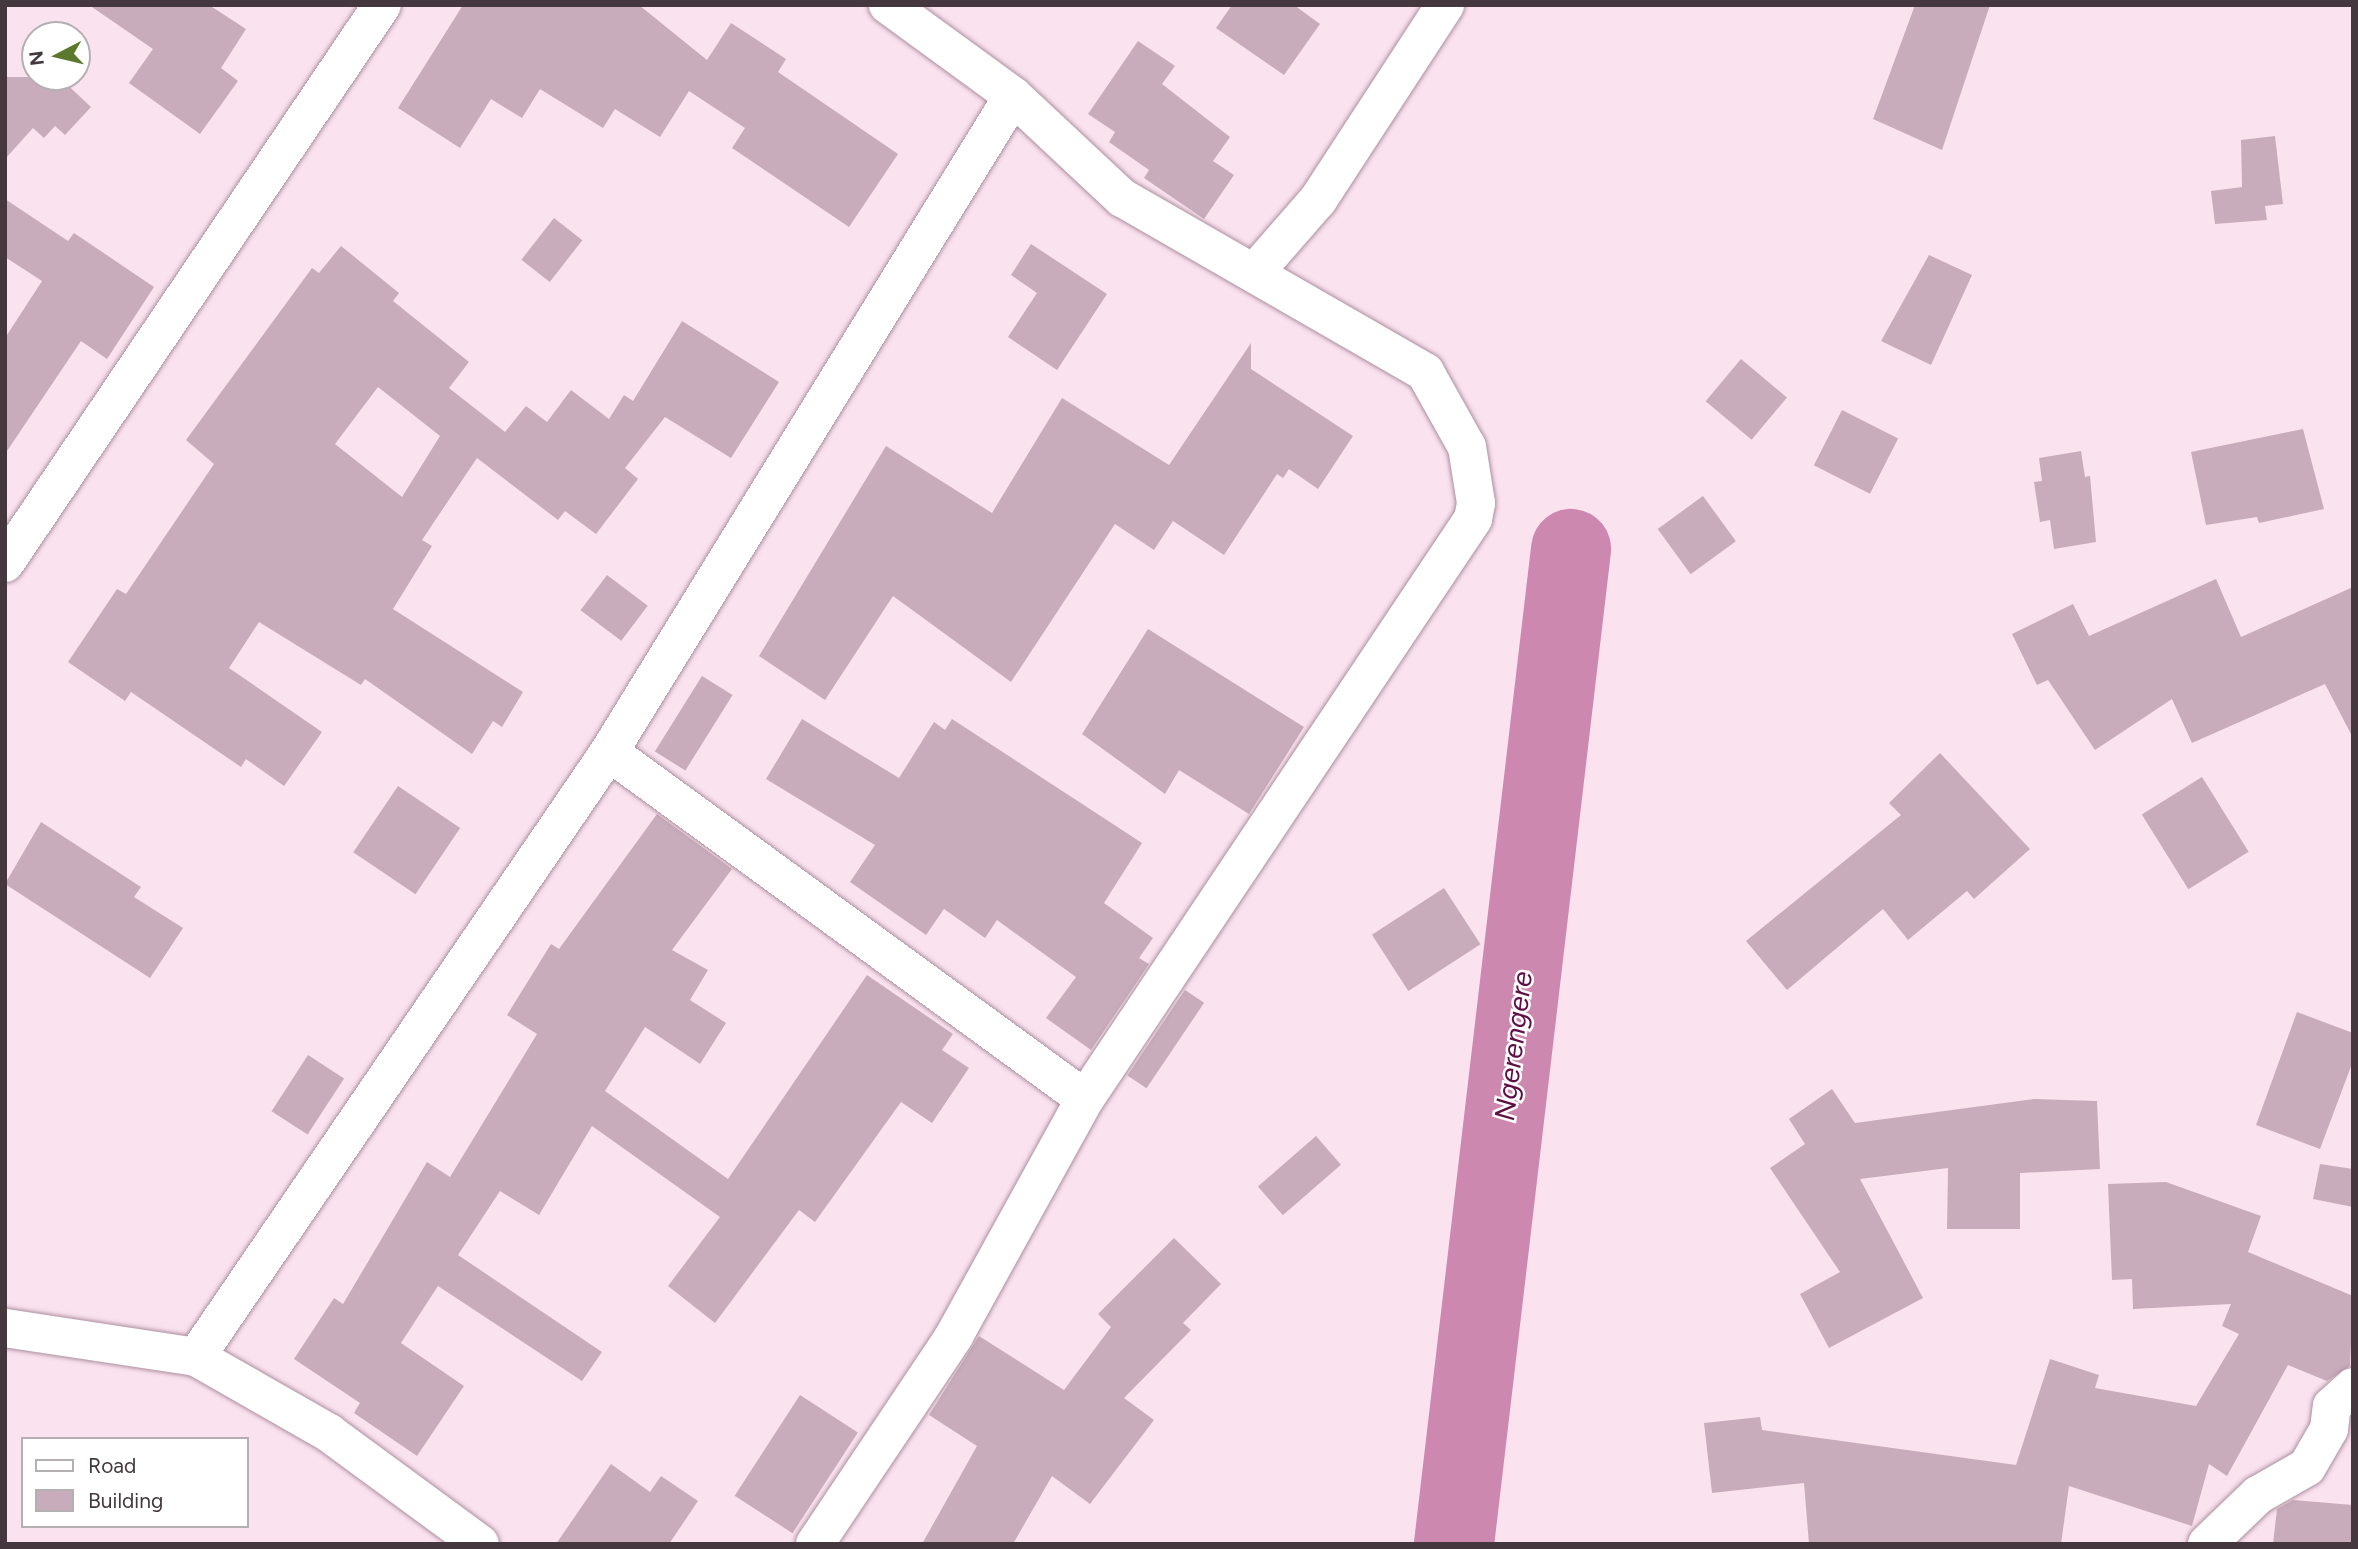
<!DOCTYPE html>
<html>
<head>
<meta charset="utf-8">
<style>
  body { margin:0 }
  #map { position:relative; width:2358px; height:1549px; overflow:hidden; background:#fbe2ef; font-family:Figtree,sans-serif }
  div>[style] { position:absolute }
  .river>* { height:80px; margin:-40px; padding:0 40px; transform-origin:40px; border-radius:40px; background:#cd88af }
  .building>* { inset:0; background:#c9acbb; transform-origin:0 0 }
  .roads { filter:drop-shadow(0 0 2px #ac8f9f) drop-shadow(0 0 2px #ac8f9f) }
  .minor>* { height:38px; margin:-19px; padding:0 19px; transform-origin:19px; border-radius:19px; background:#fff }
  .tertiary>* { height:38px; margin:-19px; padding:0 19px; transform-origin:19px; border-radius:19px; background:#fff }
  span { translate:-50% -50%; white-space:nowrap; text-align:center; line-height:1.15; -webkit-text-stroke:5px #fff; paint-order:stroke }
  .water-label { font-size:28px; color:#600f46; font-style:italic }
  .frame { position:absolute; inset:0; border:7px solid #44383e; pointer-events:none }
  .legend { position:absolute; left:21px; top:1437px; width:228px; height:91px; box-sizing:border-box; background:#fff; border:2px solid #b4afb2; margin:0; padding:9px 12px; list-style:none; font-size:21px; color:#44383e }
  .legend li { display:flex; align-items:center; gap:14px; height:35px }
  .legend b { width:35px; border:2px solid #b4afb2 }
  .north { position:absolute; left:21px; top:21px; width:70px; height:70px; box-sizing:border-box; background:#fff; border:2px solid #b4afb2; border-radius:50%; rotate:263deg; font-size:19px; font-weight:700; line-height:28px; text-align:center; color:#44383e }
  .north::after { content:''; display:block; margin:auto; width:24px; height:32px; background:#5b782d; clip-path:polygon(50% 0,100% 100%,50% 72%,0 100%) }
</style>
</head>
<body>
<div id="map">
  <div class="river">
    <div style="left:1454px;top:1544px;width:1002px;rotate:-83.29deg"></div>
  </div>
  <div class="building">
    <div style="clip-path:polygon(89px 5px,209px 5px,246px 29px,221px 68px,238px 81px,200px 134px,129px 83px,153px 49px)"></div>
    <div style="clip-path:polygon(463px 5px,639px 5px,707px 60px,731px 23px,786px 59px,778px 72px,898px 154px,849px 227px,732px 148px,745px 128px,689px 91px,660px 137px,615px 109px,603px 128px,540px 89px,522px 118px,491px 99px,460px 148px,398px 108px)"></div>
    <div style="clip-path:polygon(1232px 5px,1294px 5px,1320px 24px,1284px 75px,1216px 28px)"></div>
    <div style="clip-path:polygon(1915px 5px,1990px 5px,1942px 150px,1873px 119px)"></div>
    <div style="clip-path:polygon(1138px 41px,1175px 66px,1162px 84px,1230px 137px,1213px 161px,1234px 175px,1204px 219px,1144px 178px,1149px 170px,1109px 142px,1115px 132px,1088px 114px)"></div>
    <div style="clip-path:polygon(5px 77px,59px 77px,91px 107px,65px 135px,55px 126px,44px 138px,33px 128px,5px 159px)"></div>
    <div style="clip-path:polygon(2275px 136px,2283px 204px,2265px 206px,2267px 220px,2215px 224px,2211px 191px,2242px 187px,2241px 140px)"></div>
    <div style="clip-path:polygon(5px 199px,68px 241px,74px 233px,154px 287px,107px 359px,81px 341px,5px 454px,5px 338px,42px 281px,5px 257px)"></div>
    <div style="left:554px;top:218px;width:36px;height:53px;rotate:38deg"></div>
    <div style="clip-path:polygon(1031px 244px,1107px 294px,1057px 370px,1008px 337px,1037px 293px,1011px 275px)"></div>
    <div style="clip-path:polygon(evenodd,341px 246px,399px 293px,393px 301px,469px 362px,449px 388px,505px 432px,526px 406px,547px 422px,571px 390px,609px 419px,624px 395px,633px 401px,682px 321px,779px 382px,731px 458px,665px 417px,625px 468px,638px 479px,596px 534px,565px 511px,558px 520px,477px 458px,422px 540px,432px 546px,393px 609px,523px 692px,502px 727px,493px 721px,472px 754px,365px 679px,361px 685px,259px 622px,229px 668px,322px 732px,284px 786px,246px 759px,241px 767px,131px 692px,125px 701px,68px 662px,117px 589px,126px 594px,214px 464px,186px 440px,312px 268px,319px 273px,341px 246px,378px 387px,440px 436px,402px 497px,335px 444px,378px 387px)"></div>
    <div style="clip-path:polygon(1929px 255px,1972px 275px,1931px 365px,1881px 341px)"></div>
    <div style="clip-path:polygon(1251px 343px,1251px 369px,1353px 436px,1318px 489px,1289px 469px,1283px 478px,1277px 474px,1224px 555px,1173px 521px,1154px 550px,1115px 524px,1011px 682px,893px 596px,825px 700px,759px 656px,886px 446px,992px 513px,1062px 398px,1169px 465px)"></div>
    <div style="left:1741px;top:359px;width:60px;height:55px;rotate:40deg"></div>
    <div style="left:1842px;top:410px;width:63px;height:62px;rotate:27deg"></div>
    <div style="clip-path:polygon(2303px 429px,2324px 509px,2259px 523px,2257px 517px,2206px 525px,2191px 452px)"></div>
    <div style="clip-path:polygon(2081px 451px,2085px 477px,2090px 476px,2096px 542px,2054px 549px,2050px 520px,2040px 522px,2034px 482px,2042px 481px,2039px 458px)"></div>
    <div style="left:1703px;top:496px;width:56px;height:56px;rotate:54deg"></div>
    <div style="left:607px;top:575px;width:51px;height:44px;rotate:37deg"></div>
    <div style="clip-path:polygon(2216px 579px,2241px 637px,2353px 587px,2353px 738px,2325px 684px,2192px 743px,2172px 699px,2095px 750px,2048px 680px,2037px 685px,2012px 634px,2073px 604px,2089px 636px)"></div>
    <div style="clip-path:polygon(1148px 629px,1304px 727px,1249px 814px,1179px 770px,1165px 794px,1082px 734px)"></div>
    <div style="left:702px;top:676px;width:36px;height:89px;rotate:32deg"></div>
    <div style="clip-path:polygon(802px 719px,899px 778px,934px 722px,945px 730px,952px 719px,1142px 843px,1104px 903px,1153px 938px,1139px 958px,1149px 964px,1091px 1050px,1046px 1018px,1076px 977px,997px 920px,985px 938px,944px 909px,926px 935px,850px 882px,875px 845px,766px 779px)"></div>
    <div style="clip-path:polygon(1940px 753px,2030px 849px,1974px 899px,1967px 891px,1908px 940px,1883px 909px,1787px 990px,1746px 941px,1901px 815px,1889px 803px)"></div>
    <div style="left:2202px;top:777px;width:88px;height:71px;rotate:58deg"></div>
    <div style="left:398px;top:786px;width:75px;height:80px;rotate:34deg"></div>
    <div style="clip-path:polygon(657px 814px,732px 869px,672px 950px,708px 970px,690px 1000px,726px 1023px,700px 1064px,645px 1027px,605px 1091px,728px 1179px,867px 975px,953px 1034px,942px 1050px,969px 1068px,932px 1123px,901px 1102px,815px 1222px,799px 1210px,715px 1323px,668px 1286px,720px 1217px,592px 1126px,539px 1215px,500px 1191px,458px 1255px,602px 1352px,582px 1381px,438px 1286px,401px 1343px,464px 1386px,417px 1456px,354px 1413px,360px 1403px,294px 1359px,334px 1298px,343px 1304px,427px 1162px,450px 1177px,537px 1034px,507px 1015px,551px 944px,559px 949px)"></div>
    <div style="clip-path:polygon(41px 822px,141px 887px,134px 897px,183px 928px,150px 978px,5px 884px)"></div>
    <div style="left:1444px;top:888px;width:67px;height:86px;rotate:57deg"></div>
    <div style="left:1185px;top:990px;width:23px;height:103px;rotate:34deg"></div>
    <div style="clip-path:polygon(2297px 1012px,2353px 1033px,2353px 1061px,2320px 1149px,2256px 1125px)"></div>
    <div style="left:308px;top:1055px;width:43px;height:67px;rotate:33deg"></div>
    <div style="clip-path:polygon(1832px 1089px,1855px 1123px,2034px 1099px,2097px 1101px,2100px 1169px,2020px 1173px,2020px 1229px,1947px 1229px,1948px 1168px,1860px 1179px,1923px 1298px,1829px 1348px,1800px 1294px,1840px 1272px,1770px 1168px,1805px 1144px,1789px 1119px)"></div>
    <div style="left:1316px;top:1136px;width:38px;height:77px;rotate:49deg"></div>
    <div style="clip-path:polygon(2320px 1164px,2353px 1169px,2353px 1207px,2313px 1199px)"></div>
    <div style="clip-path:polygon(2166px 1182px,2261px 1216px,2248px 1252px,2353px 1296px,2350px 1366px,2327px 1381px,2288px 1365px,2227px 1476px,2209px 1464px,2192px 1526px,2069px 1486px,2061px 1544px,1809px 1544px,1804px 1483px,1712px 1493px,1704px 1423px,1760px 1417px,1762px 1430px,2016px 1465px,2050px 1359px,2099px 1375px,2095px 1388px,2196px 1406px,2239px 1334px,2222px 1326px,2231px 1304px,2133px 1309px,2132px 1279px,2112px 1280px,2108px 1184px)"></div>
    <div style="clip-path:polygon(1174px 1238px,1221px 1284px,1183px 1323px,1191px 1330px,1124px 1398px,1154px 1420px,1090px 1504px,1052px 1476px,1013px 1544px,922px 1544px,977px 1446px,929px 1415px,979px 1336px,1064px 1390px,1111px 1327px,1098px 1314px)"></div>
    <div style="left:800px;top:1395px;width:69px;height:120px;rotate:33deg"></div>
    <div style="clip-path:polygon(611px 1464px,650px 1492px,661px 1476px,698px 1501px,669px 1544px,556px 1544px)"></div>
    <div style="clip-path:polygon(2293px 1500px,2353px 1505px,2353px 1544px,2273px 1544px,2277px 1509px)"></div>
  </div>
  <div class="roads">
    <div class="minor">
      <div style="left:1256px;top:271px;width:94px;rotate:-48.9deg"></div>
      <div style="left:1318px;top:200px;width:233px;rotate:-56.9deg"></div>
      <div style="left:5px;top:563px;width:673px;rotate:-55.96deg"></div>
      <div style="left:609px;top:752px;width:589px;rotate:36.09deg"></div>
      <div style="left:196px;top:1357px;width:733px;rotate:-55.68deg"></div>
      <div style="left:609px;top:752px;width:770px;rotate:-58.37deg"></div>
      <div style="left:815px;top:1544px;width:250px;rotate:-56.2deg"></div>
      <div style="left:954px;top:1336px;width:271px;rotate:-61.1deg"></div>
      <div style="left:1085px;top:1099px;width:698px;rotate:-56.22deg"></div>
      <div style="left:1473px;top:519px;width:16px;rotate:-79deg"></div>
      <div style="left:1476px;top:503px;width:57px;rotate:-99.1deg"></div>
      <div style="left:1467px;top:447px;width:86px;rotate:-119.2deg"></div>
      <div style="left:1425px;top:372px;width:349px;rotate:-150.1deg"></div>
      <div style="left:1122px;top:198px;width:149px;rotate:-136.9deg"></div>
      <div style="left:1013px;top:96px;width:155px;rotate:-143.9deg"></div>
      <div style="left:2207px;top:1544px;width:71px;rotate:-43.9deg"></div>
      <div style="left:2258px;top:1495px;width:56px;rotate:-29.7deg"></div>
      <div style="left:2307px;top:1467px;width:44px;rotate:-59.9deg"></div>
      <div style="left:2329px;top:1429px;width:23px;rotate:-83deg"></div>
      <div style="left:2332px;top:1406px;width:28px;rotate:-42deg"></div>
    </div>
    <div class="tertiary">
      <div style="left:5px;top:1328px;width:193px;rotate:8.6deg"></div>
      <div style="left:196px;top:1357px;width:153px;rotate:29.7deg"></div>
      <div style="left:329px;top:1433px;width:187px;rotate:36.3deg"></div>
    </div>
  </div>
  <div class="water-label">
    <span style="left:1513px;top:1046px;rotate:-83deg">Ngerengere</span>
  </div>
  <div class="frame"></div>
  <ul class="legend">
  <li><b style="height:9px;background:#fff"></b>Road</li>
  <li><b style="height:19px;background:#c9acbb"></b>Building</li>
  </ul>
  <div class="north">N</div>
</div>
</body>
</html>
